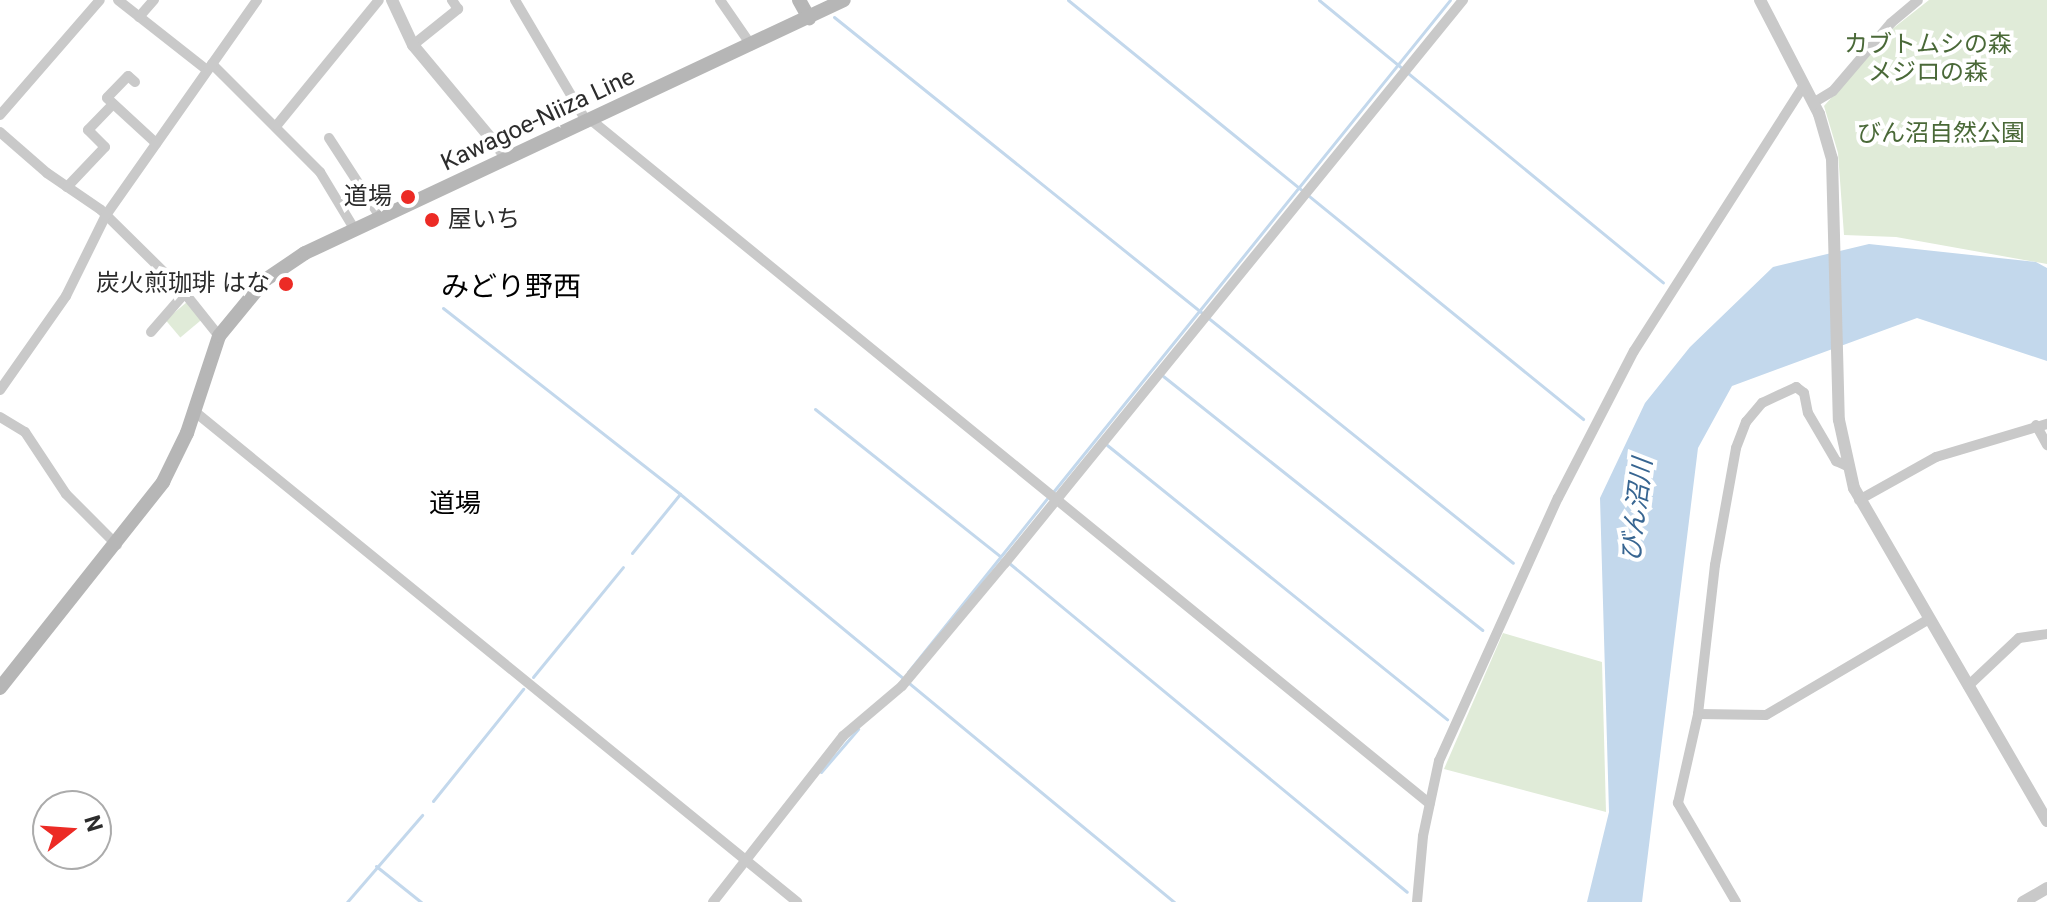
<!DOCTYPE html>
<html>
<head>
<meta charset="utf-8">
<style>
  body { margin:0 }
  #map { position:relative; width:2047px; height:902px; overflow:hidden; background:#fff; font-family:Roboto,"Noto Sans JP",sans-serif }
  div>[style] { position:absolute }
  .green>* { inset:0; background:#e0ebd8; transform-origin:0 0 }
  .water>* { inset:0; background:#c3d8ec }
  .stream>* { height:3px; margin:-1.5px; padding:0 1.5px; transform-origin:1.5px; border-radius:1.5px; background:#c3d8ec }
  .minor>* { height:10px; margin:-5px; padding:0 5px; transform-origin:5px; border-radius:5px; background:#c9c9c9 }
  .tertiary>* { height:12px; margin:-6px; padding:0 6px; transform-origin:6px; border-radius:6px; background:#c9c9c9 }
  .secondary>* { height:14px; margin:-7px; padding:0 7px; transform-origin:7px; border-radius:7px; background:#b6b6b6 }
  .dots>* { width:22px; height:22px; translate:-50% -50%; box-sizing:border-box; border:4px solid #fff; border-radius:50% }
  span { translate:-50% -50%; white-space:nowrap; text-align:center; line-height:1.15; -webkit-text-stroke:8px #fff; paint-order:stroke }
  .park-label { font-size:24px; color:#4a6938 }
  .street-label { font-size:24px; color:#2c2c2c }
  .poi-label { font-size:24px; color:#2c2c2c }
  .right { translate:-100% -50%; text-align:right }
  .left { translate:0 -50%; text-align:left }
  .neighbourhood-label { font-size:26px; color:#000 }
  .water-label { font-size:26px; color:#376591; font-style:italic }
  .quarter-label { font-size:28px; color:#000 }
  .north { position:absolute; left:32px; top:790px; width:80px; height:80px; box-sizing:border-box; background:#fff; border:2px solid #ababab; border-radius:50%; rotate:73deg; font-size:22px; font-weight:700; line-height:32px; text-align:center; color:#2c2c2c }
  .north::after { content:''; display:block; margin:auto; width:28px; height:36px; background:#ec2b25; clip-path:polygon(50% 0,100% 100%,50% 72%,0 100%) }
</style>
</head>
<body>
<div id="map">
  <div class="green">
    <div style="clip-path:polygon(1929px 0,2047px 0,2047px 264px,1896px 237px,1844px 235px,1838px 153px,1824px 106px,1891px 30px)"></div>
    <div style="left:187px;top:302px;width:23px;height:28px;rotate:50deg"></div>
    <div style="clip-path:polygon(1503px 633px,1602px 662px,1606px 812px,1444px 769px)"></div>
  </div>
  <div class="water">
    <div style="clip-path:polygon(1869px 244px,2036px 262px,2047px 268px,2047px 361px,1917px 318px,1732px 386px,1698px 448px,1642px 902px,1587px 902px,1609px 812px,1600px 498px,1645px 403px,1690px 347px,1773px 267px)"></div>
  </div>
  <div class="stream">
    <div style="left:1068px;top:0;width:664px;rotate:39.13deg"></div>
    <div style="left:1319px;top:0;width:445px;rotate:39.4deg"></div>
    <div style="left:834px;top:17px;width:871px;rotate:38.8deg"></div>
    <div style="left:443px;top:308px;width:301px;rotate:38.1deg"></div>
    <div style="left:680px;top:494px;width:641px;rotate:39.55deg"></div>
    <div style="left:1163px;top:376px;width:408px;rotate:38.5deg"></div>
    <div style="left:815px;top:409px;width:236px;rotate:38.5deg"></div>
    <div style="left:1107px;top:445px;width:437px;rotate:38.9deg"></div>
    <div style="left:1053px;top:492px;width:632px;rotate:-51.1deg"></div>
    <div style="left:632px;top:553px;width:76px;rotate:-50.9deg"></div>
    <div style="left:1009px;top:563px;width:516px;rotate:39.58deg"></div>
    <div style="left:908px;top:672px;width:224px;rotate:-51.3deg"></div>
    <div style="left:533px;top:677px;width:142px;rotate:-50.7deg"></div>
    <div style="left:821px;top:772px;width:57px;rotate:-49.3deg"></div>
    <div style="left:433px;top:801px;width:144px;rotate:-51.2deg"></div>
    <div style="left:376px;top:866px;width:58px;rotate:38.7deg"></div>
    <div style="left:347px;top:902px;width:115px;rotate:-49.2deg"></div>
  </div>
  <div class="minor">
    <div style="left:118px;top:0;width:113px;rotate:38.2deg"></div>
    <div style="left:515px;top:0;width:142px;rotate:59.5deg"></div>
    <div style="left:720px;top:0;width:55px;rotate:55.4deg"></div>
    <div style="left:139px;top:17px;width:23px;rotate:-49deg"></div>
    <div style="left:413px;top:45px;width:58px;rotate:-38.7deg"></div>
    <div style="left:458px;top:9px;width:11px;rotate:-124deg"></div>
    <div style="left:212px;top:64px;width:153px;rotate:45deg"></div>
    <div style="left:320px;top:172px;width:68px;rotate:58.9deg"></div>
    <div style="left:135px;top:82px;width:9px;rotate:-139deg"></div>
    <div style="left:128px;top:76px;width:30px;rotate:134deg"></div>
    <div style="left:107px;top:98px;width:67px;rotate:42.6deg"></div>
    <div style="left:1813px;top:103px;width:23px;rotate:-31deg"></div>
    <div style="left:1833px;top:91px;width:89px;rotate:-49.5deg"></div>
    <div style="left:1891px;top:23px;width:35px;rotate:-40deg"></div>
    <div style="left:0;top:115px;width:152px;rotate:-49deg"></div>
    <div style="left:591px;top:120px;width:1082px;rotate:39.19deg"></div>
    <div style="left:277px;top:125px;width:161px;rotate:-50.8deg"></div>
    <div style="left:0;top:132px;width:62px;rotate:41.1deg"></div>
    <div style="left:47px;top:173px;width:65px;rotate:34.4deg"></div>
    <div style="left:101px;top:210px;width:115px;rotate:44.6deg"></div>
    <div style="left:183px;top:291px;width:58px;rotate:51.3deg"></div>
    <div style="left:329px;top:138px;width:95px;rotate:57deg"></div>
    <div style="left:67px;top:187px;width:55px;rotate:-46.5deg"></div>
    <div style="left:105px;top:147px;width:24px;rotate:-135deg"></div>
    <div style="left:88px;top:130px;width:36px;rotate:-46deg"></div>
    <div style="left:151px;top:332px;width:52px;rotate:-48.9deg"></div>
    <div style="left:0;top:390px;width:115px;rotate:-54.9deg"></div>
    <div style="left:66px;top:296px;width:90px;rotate:-63.7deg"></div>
    <div style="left:106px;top:215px;width:263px;rotate:-54.9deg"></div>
    <div style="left:194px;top:411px;width:778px;rotate:39.15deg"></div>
    <div style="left:0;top:417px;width:29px;rotate:31deg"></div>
    <div style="left:25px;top:432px;width:74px;rotate:56.5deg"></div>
    <div style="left:66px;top:494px;width:72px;rotate:45deg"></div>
    <div style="left:2036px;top:425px;width:23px;rotate:61deg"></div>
    <div style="left:1859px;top:500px;width:88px;rotate:-29.2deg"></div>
    <div style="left:1936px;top:457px;width:116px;rotate:-16.6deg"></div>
    <div style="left:1968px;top:686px;width:70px;rotate:-43.3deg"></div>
    <div style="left:2019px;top:638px;width:28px;rotate:-8deg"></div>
    <div style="left:1698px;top:714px;width:68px;rotate:0.8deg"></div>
    <div style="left:1766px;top:715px;width:187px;rotate:-30.5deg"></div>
    <div style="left:713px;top:902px;width:211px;rotate:-51.9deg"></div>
    <div style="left:843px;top:736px;width:77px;rotate:-40.3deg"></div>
    <div style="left:902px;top:686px;width:160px;rotate:-50.1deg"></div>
    <div style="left:1005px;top:563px;width:726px;rotate:-50.87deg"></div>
    <div style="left:1417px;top:902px;width:66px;rotate:-84.8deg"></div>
    <div style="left:1423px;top:836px;width:77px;rotate:-78deg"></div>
    <div style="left:1439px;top:761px;width:289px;rotate:-65.7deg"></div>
    <div style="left:1558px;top:498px;width:165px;rotate:-62.7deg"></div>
    <div style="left:1634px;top:351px;width:316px;rotate:-57.4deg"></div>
    <div style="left:1736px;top:902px;width:115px;rotate:-120.4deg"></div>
    <div style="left:1678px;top:803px;width:91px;rotate:-77.3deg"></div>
    <div style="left:1698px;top:714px;width:150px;rotate:-83.5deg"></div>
    <div style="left:1715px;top:565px;width:119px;rotate:-79.8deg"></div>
    <div style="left:1736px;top:448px;width:28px;rotate:-69deg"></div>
    <div style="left:1746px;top:422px;width:25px;rotate:-50deg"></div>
    <div style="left:1762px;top:403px;width:38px;rotate:-25deg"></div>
    <div style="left:1796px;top:387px;width:10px;rotate:37deg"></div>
    <div style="left:1804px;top:393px;width:20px;rotate:79deg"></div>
    <div style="left:1808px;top:413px;width:56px;rotate:59.7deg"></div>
    <div style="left:1836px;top:461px;width:12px;rotate:24deg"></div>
  </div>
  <div class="tertiary">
    <div style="left:392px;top:0;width:50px;rotate:65deg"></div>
    <div style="left:413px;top:45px;width:147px;rotate:50.2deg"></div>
    <div style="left:1760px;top:0;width:128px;rotate:62.6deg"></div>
    <div style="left:1819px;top:114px;width:47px;rotate:73.9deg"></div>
    <div style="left:1832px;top:159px;width:261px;rotate:88.5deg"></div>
    <div style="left:1839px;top:420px;width:70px;rotate:77.6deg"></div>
    <div style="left:1854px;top:488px;width:385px;rotate:59.9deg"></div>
    <div style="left:2023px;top:902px;width:28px;rotate:-30deg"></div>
  </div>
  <div class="secondary">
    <div style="left:799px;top:0;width:21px;rotate:61deg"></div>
    <div style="left:0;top:688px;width:263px;rotate:-51.6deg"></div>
    <div style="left:163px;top:482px;width:55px;rotate:-63.9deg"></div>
    <div style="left:187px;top:433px;width:102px;rotate:-71.7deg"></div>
    <div style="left:219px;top:336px;width:72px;rotate:-50.6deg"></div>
    <div style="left:265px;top:280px;width:48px;rotate:-34deg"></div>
    <div style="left:305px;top:253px;width:595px;rotate:-25.14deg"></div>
  </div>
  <div class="dots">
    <div style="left:408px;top:197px;background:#ec2b25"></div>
    <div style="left:432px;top:220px;background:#ec2b25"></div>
    <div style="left:286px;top:284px;background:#ec2b25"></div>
  </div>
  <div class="park-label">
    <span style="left:1928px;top:59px">カブトムシの森<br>メジロの森</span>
    <span style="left:1941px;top:134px">びん沼自然公園</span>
  </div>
  <div class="street-label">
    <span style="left:538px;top:120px;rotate:-25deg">Kawagoe-Niiza Line</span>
  </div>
  <div class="poi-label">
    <span class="right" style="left:392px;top:197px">道場</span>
    <span class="left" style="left:448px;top:220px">屋いち</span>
    <span class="right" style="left:270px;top:284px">炭火煎珈琲 はな</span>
  </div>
  <div class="neighbourhood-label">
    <span style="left:455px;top:504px">道場</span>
  </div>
  <div class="water-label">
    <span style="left:1637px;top:510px;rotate:-83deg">びん沼川</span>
  </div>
  <div class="quarter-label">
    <span style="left:511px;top:287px">みどり野西</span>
  </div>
  <div class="north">N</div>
</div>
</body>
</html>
